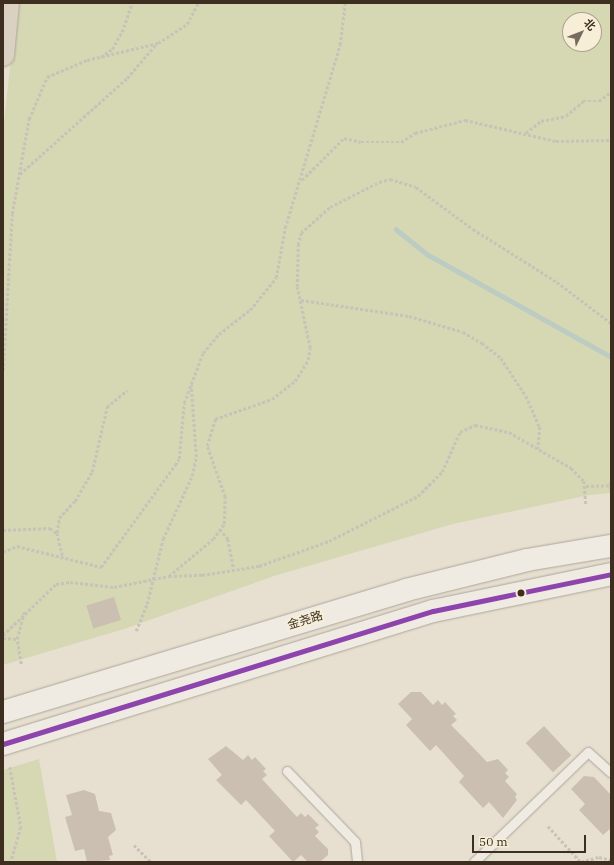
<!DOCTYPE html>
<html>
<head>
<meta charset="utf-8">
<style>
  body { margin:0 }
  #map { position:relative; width:614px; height:865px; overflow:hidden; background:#e7e0d1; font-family:"IBM Plex Serif","Noto Sans SC",serif }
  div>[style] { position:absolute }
  .green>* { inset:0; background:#d6d7b3 }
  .stream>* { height:4.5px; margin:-2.25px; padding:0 2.25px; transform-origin:2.25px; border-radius:2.25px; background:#bcccc2 }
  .building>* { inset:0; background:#cbbfb2; transform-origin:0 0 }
  .path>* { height:2.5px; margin-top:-1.25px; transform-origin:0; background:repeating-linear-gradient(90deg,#c8c2b9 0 3px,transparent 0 5px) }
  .roads { filter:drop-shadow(0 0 1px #ada599) drop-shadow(0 0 1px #ada599) }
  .lane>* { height:9px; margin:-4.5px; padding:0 4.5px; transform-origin:4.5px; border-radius:4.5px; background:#efebe3 }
  .secondary>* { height:22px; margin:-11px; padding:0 11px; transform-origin:11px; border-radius:11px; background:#efebe3 }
  .highway>* { height:22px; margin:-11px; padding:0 11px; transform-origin:11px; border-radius:11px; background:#dad1c2 }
  .bus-1>* { height:5px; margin:-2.5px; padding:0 2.5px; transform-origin:2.5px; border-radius:2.5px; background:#8e44ad }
  .dots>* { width:11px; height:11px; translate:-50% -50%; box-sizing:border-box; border:2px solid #f7eed8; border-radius:50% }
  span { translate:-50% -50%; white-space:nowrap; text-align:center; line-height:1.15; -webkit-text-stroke:4px #f7eed8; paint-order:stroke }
  .street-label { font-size:12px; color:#3d2e20 }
  .frame { position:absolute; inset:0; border:4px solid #3d2e20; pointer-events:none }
  .north { position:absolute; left:562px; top:12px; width:40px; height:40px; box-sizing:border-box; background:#f7eed8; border:1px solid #ada18e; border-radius:50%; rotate:47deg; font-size:11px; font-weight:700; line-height:16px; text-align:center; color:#3d2e20 }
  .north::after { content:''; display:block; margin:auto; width:14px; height:18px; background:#786c5e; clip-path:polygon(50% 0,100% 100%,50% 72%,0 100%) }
  .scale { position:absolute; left:472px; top:835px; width:114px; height:18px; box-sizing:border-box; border:2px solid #3d2e20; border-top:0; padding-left:5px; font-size:12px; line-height:14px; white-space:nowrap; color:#3d2e20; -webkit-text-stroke:3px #f7eed8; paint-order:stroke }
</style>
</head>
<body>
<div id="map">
  <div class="green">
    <div style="clip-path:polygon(evenodd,17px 3px,611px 3px,611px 493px,589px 495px,453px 524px,277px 575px,124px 629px,3px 665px,3px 131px,17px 3px,570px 20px,594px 20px,594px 44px,570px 44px,570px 20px)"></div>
    <div style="clip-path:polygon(39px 759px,57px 862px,3px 862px,3px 770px)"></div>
  </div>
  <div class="stream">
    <div style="left:396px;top:229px;width:40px;rotate:39deg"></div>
    <div style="left:427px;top:254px;width:211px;rotate:29.2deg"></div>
  </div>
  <div class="building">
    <div style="left:114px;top:597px;width:24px;height:29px;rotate:73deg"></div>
    <div style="clip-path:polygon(411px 692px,421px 692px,433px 705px,438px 700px,442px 705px,445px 702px,456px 714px,453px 716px,457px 720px,451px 725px,464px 738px,487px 762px,498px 759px,508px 770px,505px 773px,509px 777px,505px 781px,517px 794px,515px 797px,517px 800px,503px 818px,489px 802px,483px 808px,459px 782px,464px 776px,436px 745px,430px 751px,406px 725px,412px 719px,398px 704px)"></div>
    <div style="left:544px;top:726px;width:40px;height:25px;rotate:47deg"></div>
    <div style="clip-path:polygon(226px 746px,243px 760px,248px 755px,252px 760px,255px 757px,266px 769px,263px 771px,267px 775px,262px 779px,297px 817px,301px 813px,305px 817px,308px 814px,319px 825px,315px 828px,319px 832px,315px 836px,328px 849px,328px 855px,320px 862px,308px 862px,301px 855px,293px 862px,269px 836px,275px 831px,246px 800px,241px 805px,216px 780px,222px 775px,208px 759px)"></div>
    <div style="clip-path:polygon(584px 776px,594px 777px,611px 795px,611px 828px,603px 835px,579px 810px,585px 804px,571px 789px)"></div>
    <div style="clip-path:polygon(84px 790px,95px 794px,99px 811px,111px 813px,116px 830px,108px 837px,113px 855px,109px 856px,110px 860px,87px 862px,84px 849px,75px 851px,65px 817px,72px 815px,66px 795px)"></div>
  </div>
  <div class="path">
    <div style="left:101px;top:57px;width:14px;rotate:-36deg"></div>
    <div style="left:112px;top:49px;width:20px;rotate:-60deg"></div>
    <div style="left:122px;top:32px;width:31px;rotate:-71deg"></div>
    <div style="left:526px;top:133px;width:19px;rotate:-39deg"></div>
    <div style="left:541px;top:121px;width:25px;rotate:-11deg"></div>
    <div style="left:566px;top:116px;width:23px;rotate:-41deg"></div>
    <div style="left:583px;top:101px;width:16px"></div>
    <div style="left:599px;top:101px;width:15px;rotate:-37deg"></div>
    <div style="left:20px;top:174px;width:144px;rotate:-41.9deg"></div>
    <div style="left:127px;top:78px;width:46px;rotate:-49.4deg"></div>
    <div style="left:302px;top:180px;width:59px;rotate:-45deg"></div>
    <div style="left:344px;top:138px;width:17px;rotate:13deg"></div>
    <div style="left:361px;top:142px;width:40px"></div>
    <div style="left:401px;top:142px;width:17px;rotate:-33deg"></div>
    <div style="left:415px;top:133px;width:52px;rotate:-14.6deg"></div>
    <div style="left:465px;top:120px;width:93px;rotate:13deg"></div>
    <div style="left:556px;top:141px;width:55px;rotate:-1deg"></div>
    <div style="left:301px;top:300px;width:109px;rotate:8.4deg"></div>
    <div style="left:409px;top:316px;width:56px;rotate:16.5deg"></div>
    <div style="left:463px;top:332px;width:22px;rotate:30deg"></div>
    <div style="left:482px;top:343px;width:24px;rotate:38deg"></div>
    <div style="left:501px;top:358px;width:45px;rotate:56.7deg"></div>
    <div style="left:526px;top:396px;width:34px;rotate:66deg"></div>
    <div style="left:540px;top:427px;width:22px;rotate:95deg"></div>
    <div style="left:3px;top:371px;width:157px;rotate:-86.7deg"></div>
    <div style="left:12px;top:214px;width:97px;rotate:-79.9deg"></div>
    <div style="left:29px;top:119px;width:46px;rotate:-66.8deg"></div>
    <div style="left:47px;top:77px;width:43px;rotate:-23deg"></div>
    <div style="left:87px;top:60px;width:73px;rotate:-13.5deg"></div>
    <div style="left:158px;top:43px;width:35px;rotate:-33deg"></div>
    <div style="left:187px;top:24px;width:24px;rotate:-62deg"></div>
    <div style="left:611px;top:482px;width:10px;rotate:90deg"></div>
    <div style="left:586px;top:486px;width:23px;rotate:-2deg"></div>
    <div style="left:220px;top:529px;width:13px;rotate:51deg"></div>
    <div style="left:228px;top:539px;width:32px;rotate:79deg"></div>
    <div style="left:3px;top:530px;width:47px;rotate:-2.4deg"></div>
    <div style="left:50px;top:528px;width:9px;rotate:36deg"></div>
    <div style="left:57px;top:533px;width:25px;rotate:76deg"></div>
    <div style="left:57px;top:533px;width:15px;rotate:-82deg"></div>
    <div style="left:59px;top:518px;width:23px;rotate:-47deg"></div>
    <div style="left:75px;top:501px;width:34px;rotate:-60deg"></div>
    <div style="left:92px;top:472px;width:67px;rotate:-77deg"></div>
    <div style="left:107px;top:407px;width:26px;rotate:-40deg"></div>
    <div style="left:3px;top:552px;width:15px;rotate:-23deg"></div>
    <div style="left:17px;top:546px;width:87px;rotate:14deg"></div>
    <div style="left:101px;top:567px;width:126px;rotate:-54deg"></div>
    <div style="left:175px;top:465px;width:7px;rotate:-56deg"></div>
    <div style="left:179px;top:459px;width:56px;rotate:-84.9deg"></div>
    <div style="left:184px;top:403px;width:53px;rotate:-69.2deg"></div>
    <div style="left:203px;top:353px;width:25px;rotate:-50deg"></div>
    <div style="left:219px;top:334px;width:39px;rotate:-38deg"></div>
    <div style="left:250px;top:310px;width:41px;rotate:-50.9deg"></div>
    <div style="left:276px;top:278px;width:51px;rotate:-79.8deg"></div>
    <div style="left:285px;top:228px;width:191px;rotate:-73.3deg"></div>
    <div style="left:340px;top:45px;width:42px;rotate:-83.2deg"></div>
    <div style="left:169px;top:576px;width:57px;rotate:-40.1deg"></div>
    <div style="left:213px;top:539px;width:19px;rotate:-54deg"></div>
    <div style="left:224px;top:524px;width:27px;rotate:-88deg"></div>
    <div style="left:225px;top:497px;width:54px;rotate:-109.4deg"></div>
    <div style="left:207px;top:446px;width:28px;rotate:-73deg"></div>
    <div style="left:215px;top:419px;width:60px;rotate:-19.3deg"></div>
    <div style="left:272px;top:399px;width:29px;rotate:-38deg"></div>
    <div style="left:295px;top:381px;width:25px;rotate:-58deg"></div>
    <div style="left:308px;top:360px;width:12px;rotate:-81deg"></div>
    <div style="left:310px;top:348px;width:62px;rotate:-102deg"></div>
    <div style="left:297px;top:287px;width:42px;rotate:-88.6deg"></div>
    <div style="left:298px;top:245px;width:12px;rotate:-76deg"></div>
    <div style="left:301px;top:233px;width:39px;rotate:-42deg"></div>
    <div style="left:330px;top:207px;width:55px;rotate:-27deg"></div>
    <div style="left:379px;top:182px;width:11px;rotate:-15deg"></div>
    <div style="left:390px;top:179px;width:27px;rotate:17deg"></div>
    <div style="left:416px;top:187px;width:71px;rotate:36.4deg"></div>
    <div style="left:473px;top:229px;width:99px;rotate:32.2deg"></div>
    <div style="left:557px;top:282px;width:68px;rotate:37.2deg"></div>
    <div style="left:136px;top:631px;width:29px;rotate:-68deg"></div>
    <div style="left:147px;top:604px;width:67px;rotate:-76.2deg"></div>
    <div style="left:163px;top:539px;width:69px;rotate:-65.3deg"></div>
    <div style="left:192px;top:476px;width:19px;rotate:-78deg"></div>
    <div style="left:196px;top:457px;width:72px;rotate:-94deg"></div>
    <div style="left:3px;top:635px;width:74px;rotate:-43.9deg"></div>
    <div style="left:56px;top:584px;width:14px;rotate:-8deg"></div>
    <div style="left:70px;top:582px;width:44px;rotate:6.5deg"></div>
    <div style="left:114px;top:587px;width:56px;rotate:-11.3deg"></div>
    <div style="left:169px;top:576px;width:33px;rotate:-2deg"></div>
    <div style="left:202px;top:575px;width:58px;rotate:-9deg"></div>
    <div style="left:259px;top:566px;width:74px;rotate:-19.7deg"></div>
    <div style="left:329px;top:541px;width:100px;rotate:-26.8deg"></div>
    <div style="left:418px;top:496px;width:34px;rotate:-45deg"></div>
    <div style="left:442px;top:472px;width:44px;rotate:-65.8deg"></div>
    <div style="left:460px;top:432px;width:17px;rotate:-25deg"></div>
    <div style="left:475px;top:425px;width:35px;rotate:12deg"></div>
    <div style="left:509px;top:432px;width:72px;rotate:30.1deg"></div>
    <div style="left:571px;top:468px;width:18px;rotate:45deg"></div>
    <div style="left:584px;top:481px;width:23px;rotate:85deg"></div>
    <div style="left:3px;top:638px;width:14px;rotate:4deg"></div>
    <div style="left:21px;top:664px;width:25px;rotate:-99deg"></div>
    <div style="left:17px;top:639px;width:28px;rotate:-75deg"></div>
    <div style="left:10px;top:767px;width:61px;rotate:79.6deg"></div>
    <div style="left:21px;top:827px;width:36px;rotate:106deg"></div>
    <div style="left:548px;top:826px;width:47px;rotate:47.6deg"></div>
    <div style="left:134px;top:845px;width:24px;rotate:45deg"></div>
    <div style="left:581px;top:862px;width:19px;rotate:-16deg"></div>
    <div style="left:599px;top:857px;width:12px;rotate:14deg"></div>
  </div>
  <div class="roads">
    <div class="lane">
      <div style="left:287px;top:771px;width:98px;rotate:46.2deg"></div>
      <div style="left:355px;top:842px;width:20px;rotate:84deg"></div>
      <div style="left:474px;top:862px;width:158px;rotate:-44deg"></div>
      <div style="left:588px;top:752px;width:31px;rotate:42deg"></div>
    </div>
    <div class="secondary">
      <div style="left:3px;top:712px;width:421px;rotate:-16.8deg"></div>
      <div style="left:406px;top:590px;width:125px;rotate:-13.9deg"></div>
      <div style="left:527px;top:560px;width:85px;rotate:-9.5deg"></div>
      <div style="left:3px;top:744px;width:450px;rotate:-17.2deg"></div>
      <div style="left:433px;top:611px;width:182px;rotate:-11.7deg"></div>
    </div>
    <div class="highway">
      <div style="left:3px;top:55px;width:52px;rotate:-84.5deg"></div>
    </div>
  </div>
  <div class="bus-1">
    <div style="left:3px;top:744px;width:450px;rotate:-17.2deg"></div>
    <div style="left:433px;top:611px;width:182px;rotate:-11.7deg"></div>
  </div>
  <div class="dots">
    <div style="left:521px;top:593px;background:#3d2e20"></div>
  </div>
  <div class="street-label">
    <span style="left:305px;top:620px;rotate:-17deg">金尧路</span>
  </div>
  <div class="frame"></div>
  <div class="north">北</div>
  <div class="scale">50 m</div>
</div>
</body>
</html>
